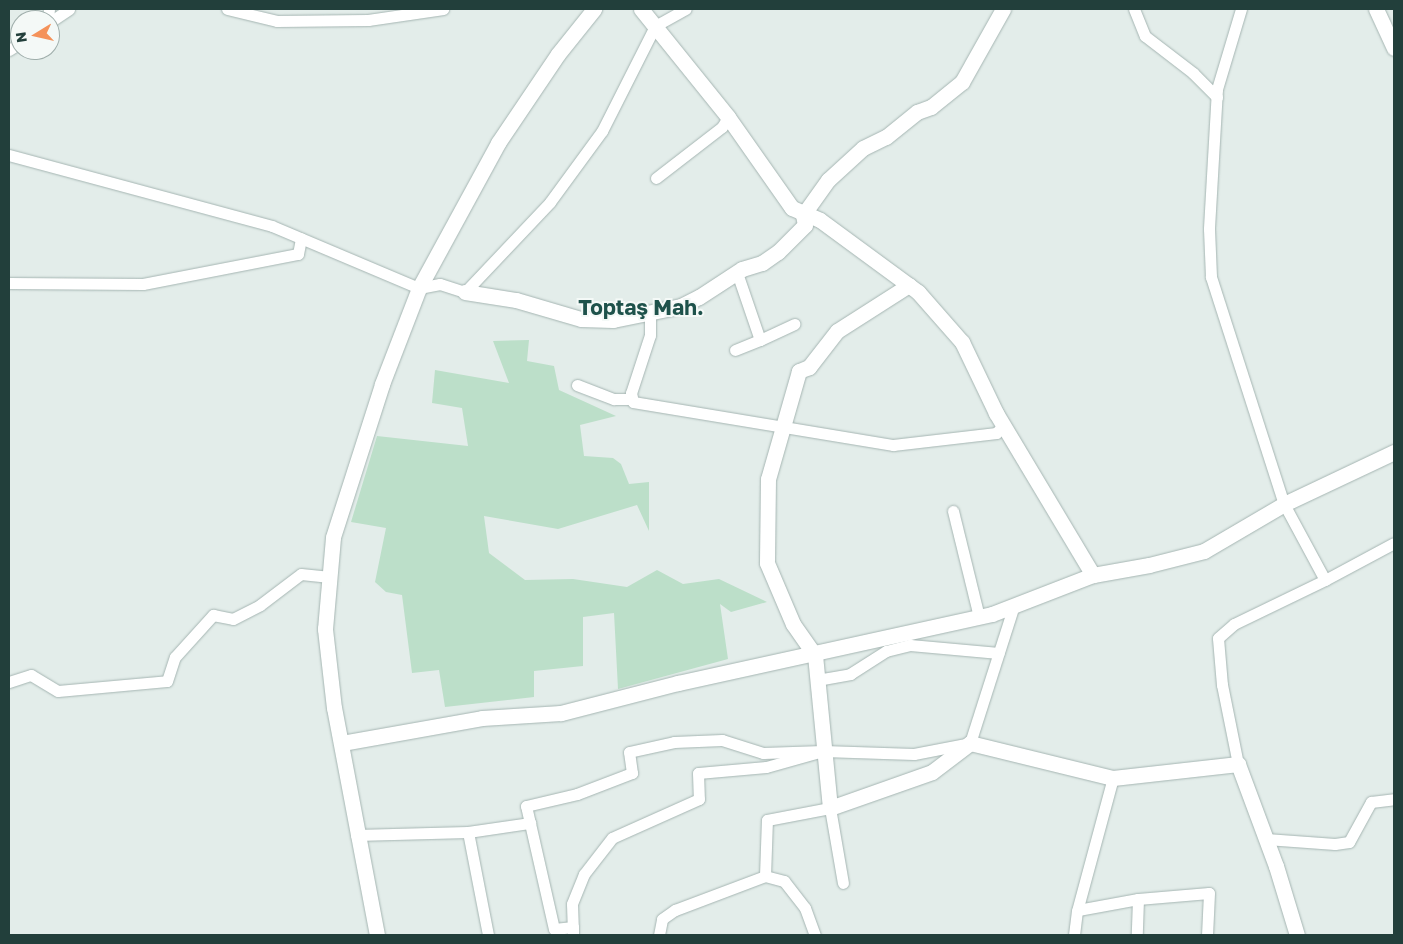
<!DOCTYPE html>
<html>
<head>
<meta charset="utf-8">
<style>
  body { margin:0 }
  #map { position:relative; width:1403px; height:944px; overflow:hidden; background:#e3edea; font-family:"Golos Text",sans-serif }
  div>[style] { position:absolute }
  .green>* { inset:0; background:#bcdfc9 }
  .roads { filter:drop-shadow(0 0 1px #a5b5b2) drop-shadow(0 0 1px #a5b5b2) }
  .street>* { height:11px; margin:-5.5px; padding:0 5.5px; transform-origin:5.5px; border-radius:5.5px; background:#fff }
  .secondary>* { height:15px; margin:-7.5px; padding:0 7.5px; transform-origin:7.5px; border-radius:7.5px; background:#fff }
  span { translate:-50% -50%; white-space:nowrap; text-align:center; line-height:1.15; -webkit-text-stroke:4px #f4f9f7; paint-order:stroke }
  .district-label { font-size:21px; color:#1e524b; font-weight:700 }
  .frame { position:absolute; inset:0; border:10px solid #223f3b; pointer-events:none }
  .north { position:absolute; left:10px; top:10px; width:50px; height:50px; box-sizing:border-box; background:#f4f9f7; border:1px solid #a0afac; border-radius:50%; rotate:261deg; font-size:14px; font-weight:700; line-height:20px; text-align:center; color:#223f3b }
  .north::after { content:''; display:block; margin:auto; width:18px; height:22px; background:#f4925a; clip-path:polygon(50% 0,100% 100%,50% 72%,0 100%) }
</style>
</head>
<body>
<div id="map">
  <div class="green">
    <div style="clip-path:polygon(529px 340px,527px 361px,554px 366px,559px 390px,616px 416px,580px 425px,584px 456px,613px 458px,621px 464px,629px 484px,649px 482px,649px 531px,637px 505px,558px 529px,484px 516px,489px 553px,525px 580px,573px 579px,627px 587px,657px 570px,683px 584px,719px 579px,767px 602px,731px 612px,720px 604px,728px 659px,618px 689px,614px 613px,583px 617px,583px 666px,534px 671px,534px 697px,445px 707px,439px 670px,412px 673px,402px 595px,386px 592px,375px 582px,386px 528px,351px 522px,377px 436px,468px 446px,462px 408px,432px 403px,435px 370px,509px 383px,493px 341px)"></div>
  </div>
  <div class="roads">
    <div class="street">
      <div style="left:227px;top:9px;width:51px;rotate:13.5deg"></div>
      <div style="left:277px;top:21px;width:91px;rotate:-0.6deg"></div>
      <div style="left:368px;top:20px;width:76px;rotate:-8.3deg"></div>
      <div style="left:1134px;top:9px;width:29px;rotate:68deg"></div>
      <div style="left:1145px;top:36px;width:61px;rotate:37.6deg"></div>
      <div style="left:1193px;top:73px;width:34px;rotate:45deg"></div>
      <div style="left:1241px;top:9px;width:84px;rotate:106.7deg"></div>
      <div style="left:1217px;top:89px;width:140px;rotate:93.3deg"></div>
      <div style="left:1209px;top:229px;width:48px;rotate:87.6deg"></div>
      <div style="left:1211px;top:277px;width:238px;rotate:72.2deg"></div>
      <div style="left:1284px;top:504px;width:86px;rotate:61.7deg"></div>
      <div style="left:1325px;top:580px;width:78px;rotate:-28.2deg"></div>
      <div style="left:48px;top:20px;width:11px;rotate:-85deg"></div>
      <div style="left:50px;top:22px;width:23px;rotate:-34deg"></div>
      <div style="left:9px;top:50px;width:13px;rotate:-32deg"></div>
      <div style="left:9px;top:155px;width:272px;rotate:15.1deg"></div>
      <div style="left:272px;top:226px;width:160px;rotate:22.9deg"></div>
      <div style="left:419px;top:288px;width:21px;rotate:-11deg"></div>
      <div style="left:440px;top:284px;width:26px;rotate:18deg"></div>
      <div style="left:465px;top:292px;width:124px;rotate:-46.6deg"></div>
      <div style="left:550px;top:202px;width:88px;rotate:-53.8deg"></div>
      <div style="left:602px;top:131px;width:118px;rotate:-63.2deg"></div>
      <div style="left:655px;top:26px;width:35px;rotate:-29deg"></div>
      <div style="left:656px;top:178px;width:83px;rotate:-37.7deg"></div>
      <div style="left:722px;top:127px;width:12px;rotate:-59deg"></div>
      <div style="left:9px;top:283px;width:134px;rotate:0.4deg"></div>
      <div style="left:143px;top:284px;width:158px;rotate:-11deg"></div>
      <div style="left:298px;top:254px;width:16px;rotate:-79deg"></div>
      <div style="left:650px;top:313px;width:22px;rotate:90deg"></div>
      <div style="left:650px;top:335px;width:61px;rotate:108.1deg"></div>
      <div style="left:631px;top:393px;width:9px;rotate:77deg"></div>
      <div style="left:633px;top:402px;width:264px;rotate:9.4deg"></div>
      <div style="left:893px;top:445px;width:104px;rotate:-6.6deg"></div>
      <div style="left:996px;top:433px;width:10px;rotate:-45deg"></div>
      <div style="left:760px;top:340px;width:38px;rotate:-25deg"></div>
      <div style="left:735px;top:350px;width:27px;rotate:-22deg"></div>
      <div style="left:760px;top:340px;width:71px;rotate:-108.9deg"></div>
      <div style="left:577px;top:385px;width:40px;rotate:21deg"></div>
      <div style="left:614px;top:399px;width:17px"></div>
      <div style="left:953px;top:511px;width:109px;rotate:76.2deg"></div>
      <div style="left:817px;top:680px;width:34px;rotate:-10deg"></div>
      <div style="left:850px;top:674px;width:43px;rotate:-32.6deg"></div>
      <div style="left:886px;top:651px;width:25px;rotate:-14deg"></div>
      <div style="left:910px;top:645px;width:89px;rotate:5.1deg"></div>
      <div style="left:9px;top:682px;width:23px;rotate:-18deg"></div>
      <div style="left:31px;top:675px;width:31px;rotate:31deg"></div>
      <div style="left:58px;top:691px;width:109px;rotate:-5.2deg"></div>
      <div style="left:167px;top:681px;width:25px;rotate:-72deg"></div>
      <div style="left:175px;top:657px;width:57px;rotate:-47.9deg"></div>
      <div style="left:213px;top:615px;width:20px;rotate:11deg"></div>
      <div style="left:233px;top:619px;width:30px;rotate:-27deg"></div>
      <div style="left:260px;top:605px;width:51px;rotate:-37.1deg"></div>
      <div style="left:301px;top:574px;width:29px;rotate:6deg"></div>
      <div style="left:823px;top:751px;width:91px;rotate:1.9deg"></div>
      <div style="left:914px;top:754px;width:57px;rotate:-11.1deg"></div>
      <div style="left:970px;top:743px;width:145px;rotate:-72.3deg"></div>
      <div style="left:1238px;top:764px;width:81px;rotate:-101.4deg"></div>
      <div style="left:1222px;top:685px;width:47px;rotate:-94.9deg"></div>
      <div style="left:1218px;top:638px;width:21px;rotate:-41deg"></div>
      <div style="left:1234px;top:624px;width:101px;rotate:-25.8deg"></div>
      <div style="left:468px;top:832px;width:63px;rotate:-8.3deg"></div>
      <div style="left:356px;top:835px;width:112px;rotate:-1.5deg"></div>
      <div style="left:468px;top:832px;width:105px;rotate:79deg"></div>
      <div style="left:1266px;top:839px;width:69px;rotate:4.1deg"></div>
      <div style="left:1335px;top:844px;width:14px;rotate:-8deg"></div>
      <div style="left:1349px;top:842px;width:46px;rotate:-61.2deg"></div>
      <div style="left:1371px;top:802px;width:23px;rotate:-7deg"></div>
      <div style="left:765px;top:876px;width:56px;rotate:-88deg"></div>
      <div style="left:767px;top:820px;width:64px;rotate:-10.8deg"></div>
      <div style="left:830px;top:808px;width:76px;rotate:80.2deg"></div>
      <div style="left:1138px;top:899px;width:71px;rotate:-4.8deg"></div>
      <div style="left:1209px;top:893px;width:42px;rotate:92.7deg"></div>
      <div style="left:1078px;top:910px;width:61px;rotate:-10.4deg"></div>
      <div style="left:1138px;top:899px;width:36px;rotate:92deg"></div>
      <div style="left:573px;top:927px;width:19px;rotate:174deg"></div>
      <div style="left:554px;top:929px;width:126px;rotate:-102.8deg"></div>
      <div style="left:526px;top:806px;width:52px;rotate:-13.2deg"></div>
      <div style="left:577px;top:794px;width:59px;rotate:-20.9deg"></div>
      <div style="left:632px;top:773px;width:21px;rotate:-98deg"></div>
      <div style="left:629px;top:752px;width:46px;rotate:-12.5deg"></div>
      <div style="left:674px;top:742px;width:48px;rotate:-2.4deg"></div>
      <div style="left:722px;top:740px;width:43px;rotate:17.6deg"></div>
      <div style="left:763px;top:753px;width:60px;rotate:-1.9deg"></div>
      <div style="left:823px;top:751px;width:59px;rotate:164.3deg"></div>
      <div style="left:766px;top:767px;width:68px;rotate:175deg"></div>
      <div style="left:698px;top:773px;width:26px;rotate:88deg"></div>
      <div style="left:699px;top:799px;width:95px;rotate:155.9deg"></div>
      <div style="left:612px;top:838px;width:46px;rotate:127.9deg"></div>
      <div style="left:584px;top:874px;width:32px;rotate:112deg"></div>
      <div style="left:572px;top:904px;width:23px;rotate:88deg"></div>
      <div style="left:573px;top:927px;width:8px;rotate:90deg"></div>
      <div style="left:659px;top:935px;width:16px;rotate:-79deg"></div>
      <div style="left:662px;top:919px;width:16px;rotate:-35deg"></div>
      <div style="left:675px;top:910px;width:96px;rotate:-20.7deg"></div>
      <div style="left:765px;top:876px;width:20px;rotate:15deg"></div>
      <div style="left:784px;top:881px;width:34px;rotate:52deg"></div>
      <div style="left:805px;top:908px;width:29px;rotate:70deg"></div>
      <div style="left:1074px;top:935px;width:24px;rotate:-83deg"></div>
      <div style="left:1077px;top:911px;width:138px;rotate:-74.9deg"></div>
    </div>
    <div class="secondary">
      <div style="left:641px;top:9px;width:139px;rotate:51.1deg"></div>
      <div style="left:728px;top:117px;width:111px;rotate:54.9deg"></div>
      <div style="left:792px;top:208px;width:30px;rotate:23deg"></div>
      <div style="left:820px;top:220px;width:122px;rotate:36.3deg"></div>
      <div style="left:918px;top:292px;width:67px;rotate:48.7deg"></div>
      <div style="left:962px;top:342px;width:79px;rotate:64.4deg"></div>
      <div style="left:996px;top:413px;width:189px;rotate:59.1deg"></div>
      <div style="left:1376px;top:9px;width:43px;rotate:65.2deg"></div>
      <div style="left:909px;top:285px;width:85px;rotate:147.4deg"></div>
      <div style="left:837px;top:331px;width:46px;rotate:127.9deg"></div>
      <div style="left:809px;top:367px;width:11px;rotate:158deg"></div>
      <div style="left:799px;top:371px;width:112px;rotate:106deg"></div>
      <div style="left:768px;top:479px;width:84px;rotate:90.7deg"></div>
      <div style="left:767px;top:563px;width:66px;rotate:66.9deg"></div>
      <div style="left:793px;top:624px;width:38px;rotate:55deg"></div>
      <div style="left:815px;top:655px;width:154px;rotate:84.4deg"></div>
      <div style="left:830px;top:808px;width:108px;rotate:-19.4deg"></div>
      <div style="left:932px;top:772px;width:48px;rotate:-37.3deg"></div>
      <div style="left:970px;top:743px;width:147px;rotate:13.8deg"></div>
      <div style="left:1113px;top:778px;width:126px;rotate:-6.4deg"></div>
      <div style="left:1238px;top:764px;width:109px;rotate:69.6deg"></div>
      <div style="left:1276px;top:866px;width:72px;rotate:73.1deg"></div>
      <div style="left:465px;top:292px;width:52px;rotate:8.9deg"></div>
      <div style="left:516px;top:300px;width:68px;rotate:16.3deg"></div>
      <div style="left:581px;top:319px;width:32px;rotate:2deg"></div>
      <div style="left:613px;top:320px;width:69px;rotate:-11.6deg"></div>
      <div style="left:681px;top:306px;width:20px;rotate:-27deg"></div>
      <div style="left:699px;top:297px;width:51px;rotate:-33.1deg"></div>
      <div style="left:742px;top:269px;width:21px;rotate:-17deg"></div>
      <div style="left:762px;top:263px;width:19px;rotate:-35deg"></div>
      <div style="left:778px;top:252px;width:38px;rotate:-45deg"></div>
      <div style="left:805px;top:225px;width:10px;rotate:-101deg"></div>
      <div style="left:803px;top:215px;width:43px;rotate:-54.5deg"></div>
      <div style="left:828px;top:180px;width:47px;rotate:-42.4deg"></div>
      <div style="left:863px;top:148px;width:25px;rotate:-26deg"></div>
      <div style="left:886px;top:137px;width:40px;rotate:-39deg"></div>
      <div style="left:917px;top:112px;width:15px;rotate:-20deg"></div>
      <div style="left:931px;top:107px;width:40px;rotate:-39deg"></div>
      <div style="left:962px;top:82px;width:84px;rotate:-60.7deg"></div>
      <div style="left:342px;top:743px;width:142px;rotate:-10.1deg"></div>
      <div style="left:482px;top:718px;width:79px;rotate:-3.6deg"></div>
      <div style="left:561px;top:713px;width:121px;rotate:-14.4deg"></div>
      <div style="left:678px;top:683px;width:321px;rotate:-12.4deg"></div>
      <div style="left:992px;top:614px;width:108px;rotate:-21.1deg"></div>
      <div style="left:1093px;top:575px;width:57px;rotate:-10.1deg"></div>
      <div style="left:1149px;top:565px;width:57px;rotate:-14.3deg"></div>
      <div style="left:1204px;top:551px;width:93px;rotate:-30.4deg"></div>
      <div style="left:1284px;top:504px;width:122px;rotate:-25.3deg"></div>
      <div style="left:377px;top:935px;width:231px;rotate:-100.7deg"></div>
      <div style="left:334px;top:708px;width:80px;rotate:-96.5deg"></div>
      <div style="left:325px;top:629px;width:92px;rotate:-85deg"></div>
      <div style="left:333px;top:537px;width:161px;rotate:-72.2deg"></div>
      <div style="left:382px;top:384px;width:103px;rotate:-68.9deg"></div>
      <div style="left:419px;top:288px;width:165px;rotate:-61.4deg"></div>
      <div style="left:498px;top:143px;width:107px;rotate:-56deg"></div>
      <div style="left:558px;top:54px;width:58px;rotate:-51.3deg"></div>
    </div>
  </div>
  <div class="district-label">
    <span style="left:641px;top:307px">Toptaş Mah.</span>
  </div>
  <div class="frame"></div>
  <div class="north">N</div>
</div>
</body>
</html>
